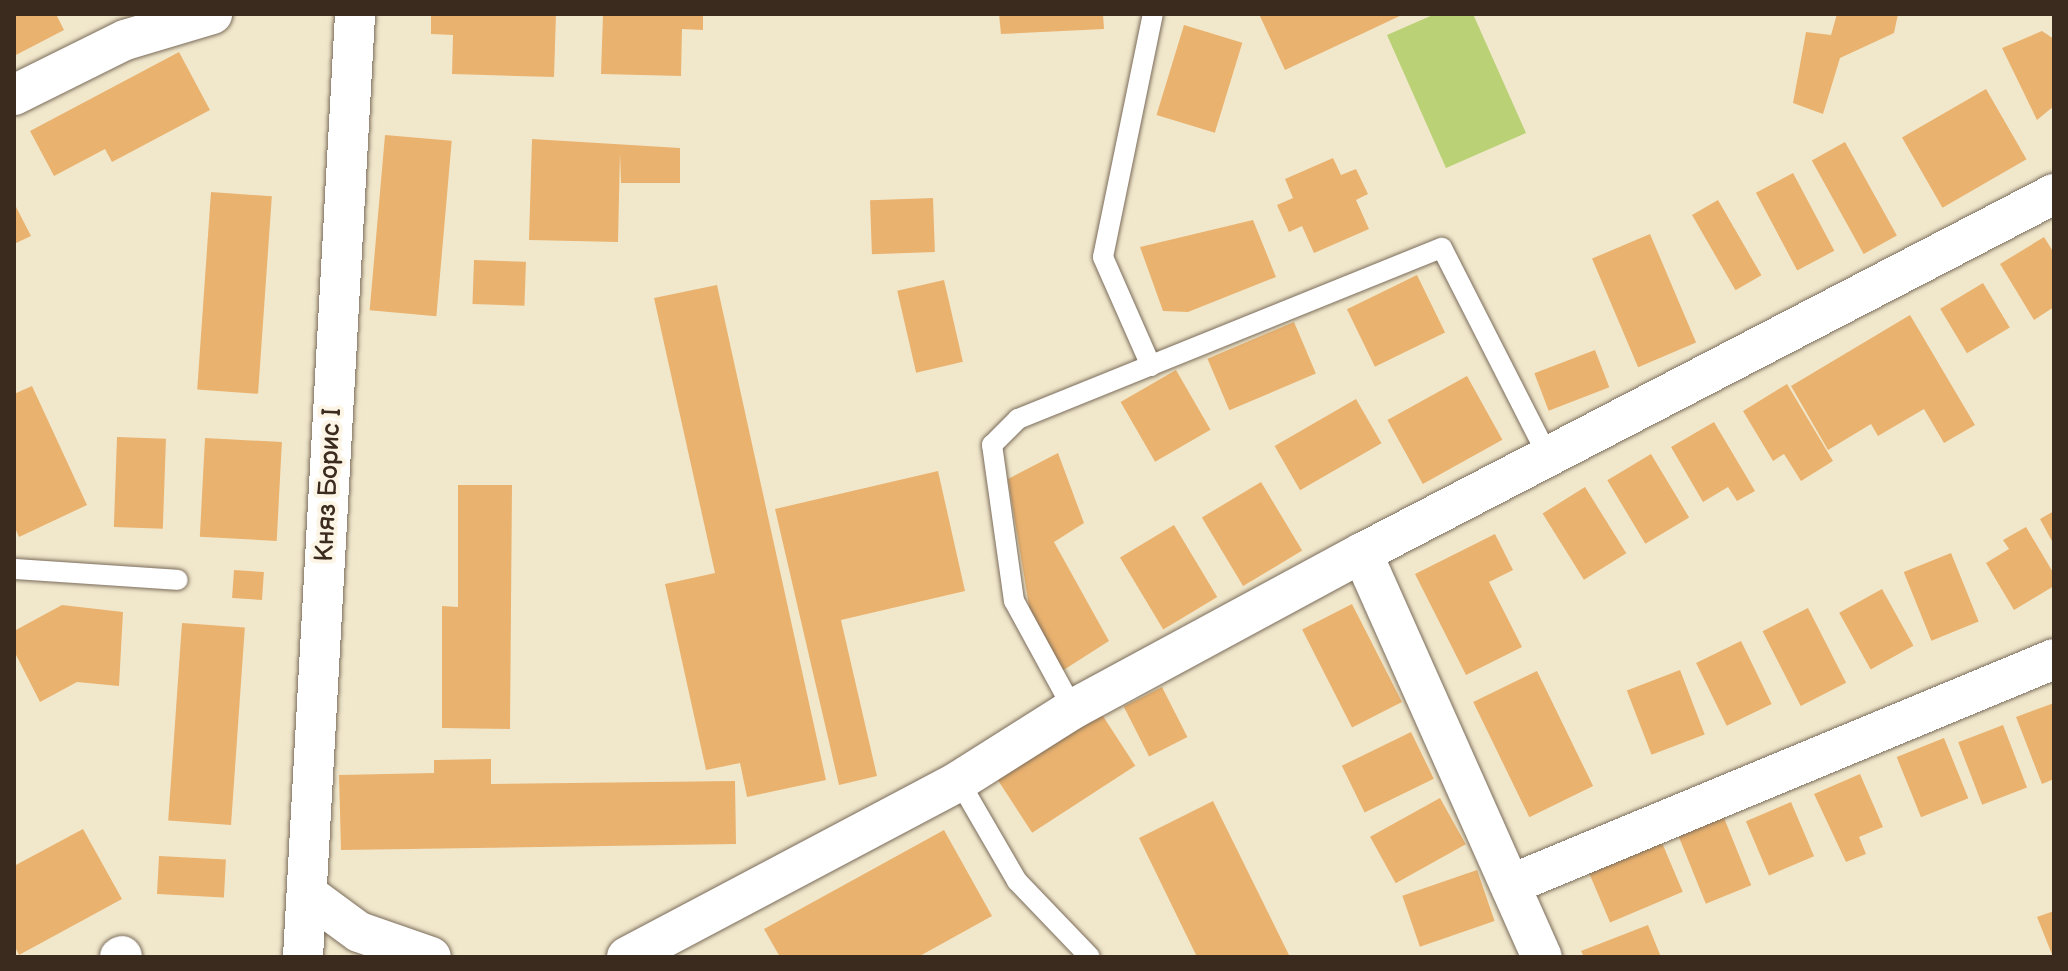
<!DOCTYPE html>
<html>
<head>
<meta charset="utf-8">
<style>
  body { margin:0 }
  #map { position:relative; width:2068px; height:971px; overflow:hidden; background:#f1e8cc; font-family:"Balsamiq Sans",sans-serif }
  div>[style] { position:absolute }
  .green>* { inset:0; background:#bad175 }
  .building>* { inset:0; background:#eab26f; transform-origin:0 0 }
  .roads { filter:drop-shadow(0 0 2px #7b6c5b) drop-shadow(0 0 2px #7b6c5b) }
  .lane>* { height:20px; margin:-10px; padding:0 10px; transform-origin:10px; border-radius:10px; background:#fff }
  .street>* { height:40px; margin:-20px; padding:0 20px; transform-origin:20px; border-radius:20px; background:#fff }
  span { translate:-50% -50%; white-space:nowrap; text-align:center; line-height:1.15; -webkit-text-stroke:8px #fcf5e5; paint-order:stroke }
  .street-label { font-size:26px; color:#3b2a1e }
  .frame { position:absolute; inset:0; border:16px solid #3b2a1e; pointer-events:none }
</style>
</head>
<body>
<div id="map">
  <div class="green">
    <div style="clip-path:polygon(1435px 14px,1473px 14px,1526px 133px,1446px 168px,1387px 35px)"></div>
  </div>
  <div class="building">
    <div style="clip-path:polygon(14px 14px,56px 14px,64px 30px,14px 56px)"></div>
    <div style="clip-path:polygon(431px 14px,556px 14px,554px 77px,452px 74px,453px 35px,431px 34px)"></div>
    <div style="clip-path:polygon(603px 14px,703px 14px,703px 30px,682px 29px,681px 76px,601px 74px)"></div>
    <div style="clip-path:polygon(999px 14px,1103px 14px,1104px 29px,1001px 34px)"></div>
    <div style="clip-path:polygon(1259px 14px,1404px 14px,1285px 70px)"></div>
    <div style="clip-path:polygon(1837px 14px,1898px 14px,1894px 33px,1840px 58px,1823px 114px,1793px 103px,1806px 32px,1831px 35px)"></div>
    <div style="left:1184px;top:25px;width:61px;height:94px;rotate:17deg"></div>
    <div style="clip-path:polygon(2042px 31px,2054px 39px,2054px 106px,2037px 120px,2002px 48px)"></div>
    <div style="clip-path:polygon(179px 52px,210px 110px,112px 162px,105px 149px,54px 176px,30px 131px)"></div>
    <div style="left:1986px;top:89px;width:81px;height:97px;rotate:60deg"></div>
    <div style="left:385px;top:135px;width:67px;height:176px;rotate:5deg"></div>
    <div style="clip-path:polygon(532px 139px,680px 148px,680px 183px,621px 183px,620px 153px,618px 242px,529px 240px)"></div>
    <div style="left:1845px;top:142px;width:107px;height:38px;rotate:61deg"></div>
    <div style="clip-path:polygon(1333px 158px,1341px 175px,1356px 169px,1368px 194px,1356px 200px,1369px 229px,1314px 253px,1302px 226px,1289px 232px,1277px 205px,1293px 198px,1285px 179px)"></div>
    <div style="left:1793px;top:173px;width:88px;height:42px;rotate:62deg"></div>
    <div style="left:211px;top:192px;width:61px;height:198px;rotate:4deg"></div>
    <div style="left:933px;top:198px;width:54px;height:63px;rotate:88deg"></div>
    <div style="left:1718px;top:200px;width:87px;height:30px;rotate:60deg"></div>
    <div style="clip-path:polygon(14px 203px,31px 236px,14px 244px)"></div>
    <div style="clip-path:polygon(1253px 220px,1276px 277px,1188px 312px,1163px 311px,1140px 247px)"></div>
    <div style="left:1650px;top:234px;width:118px;height:63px;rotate:67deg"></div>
    <div style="clip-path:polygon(2044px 237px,2054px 253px,2054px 307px,2034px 320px,2000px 264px)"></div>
    <div style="left:474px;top:260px;width:52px;height:44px;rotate:2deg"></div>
    <div style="left:1417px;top:275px;width:64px;height:78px;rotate:64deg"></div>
    <div style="left:944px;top:280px;width:84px;height:48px;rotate:77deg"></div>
    <div style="left:1983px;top:283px;width:52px;height:50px;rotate:59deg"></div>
    <div style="clip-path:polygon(717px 285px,826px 780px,747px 797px,740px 763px,706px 770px,665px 584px,715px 573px,654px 298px)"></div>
    <div style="clip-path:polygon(1910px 315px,1975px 425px,1944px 443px,1924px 409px,1878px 436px,1871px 424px,1828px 450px,1791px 386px)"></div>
    <div style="left:1294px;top:322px;width:56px;height:94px;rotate:67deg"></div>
    <div style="left:1595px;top:350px;width:40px;height:65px;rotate:69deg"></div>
    <div style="left:1176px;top:370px;width:69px;height:64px;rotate:60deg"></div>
    <div style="left:1467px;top:376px;width:73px;height:91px;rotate:61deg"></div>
    <div style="clip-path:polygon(1787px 384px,1833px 461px,1801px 481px,1784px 454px,1773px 461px,1743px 411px)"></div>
    <div style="clip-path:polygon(32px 386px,87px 505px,19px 537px,14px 526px,14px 394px)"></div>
    <div style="left:1356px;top:399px;width:51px;height:94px;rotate:60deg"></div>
    <div style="clip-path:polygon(1714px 422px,1755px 491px,1737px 501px,1728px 487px,1703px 502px,1671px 447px)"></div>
    <div style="left:117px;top:437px;width:49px;height:90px;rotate:2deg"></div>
    <div style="left:205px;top:438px;width:77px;height:99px;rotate:3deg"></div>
    <div style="clip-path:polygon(1058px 453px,1084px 523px,1054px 542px,1109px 641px,1062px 671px,1031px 618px,1008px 479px)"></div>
    <div style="left:1651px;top:454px;width:74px;height:51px;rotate:59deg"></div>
    <div style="clip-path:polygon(938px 471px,965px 591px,841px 620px,877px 776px,839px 785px,775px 509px)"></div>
    <div style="left:1261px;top:482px;width:80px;height:69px;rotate:59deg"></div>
    <div style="clip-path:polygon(458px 485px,512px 485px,510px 729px,442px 728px,442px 606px,458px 607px)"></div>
    <div style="left:1585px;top:487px;width:78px;height:50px;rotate:58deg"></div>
    <div style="clip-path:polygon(2054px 511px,2054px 545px,2040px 519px)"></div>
    <div style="left:1174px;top:525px;width:84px;height:63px;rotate:59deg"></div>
    <div style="clip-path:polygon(2026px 527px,2054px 574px,2054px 586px,2014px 610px,1986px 563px,2009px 549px,2003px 540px)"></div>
    <div style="clip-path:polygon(1495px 534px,1513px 570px,1489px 582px,1522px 647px,1466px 675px,1415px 574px)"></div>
    <div style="left:1951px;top:553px;width:74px;height:51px;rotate:68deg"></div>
    <div style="left:234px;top:570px;width:30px;height:28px;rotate:4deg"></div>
    <div style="left:1882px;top:589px;width:65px;height:49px;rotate:61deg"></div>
    <div style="left:1352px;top:604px;width:110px;height:56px;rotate:63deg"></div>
    <div style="clip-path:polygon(62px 605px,123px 612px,119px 686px,77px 682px,40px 702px,14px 651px,14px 631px)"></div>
    <div style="left:1808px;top:608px;width:84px;height:51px;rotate:63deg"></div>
    <div style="left:182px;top:623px;width:63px;height:198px;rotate:4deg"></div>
    <div style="left:1741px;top:641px;width:70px;height:50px;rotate:64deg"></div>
    <div style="left:1680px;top:670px;width:69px;height:57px;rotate:69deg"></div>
    <div style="left:1537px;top:671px;width:128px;height:71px;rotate:64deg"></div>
    <div style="left:1162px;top:687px;width:56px;height:43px;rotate:63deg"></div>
    <div style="clip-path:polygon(2054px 703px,2054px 779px,2042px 784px,2016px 717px)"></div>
    <div style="left:1101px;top:713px;width:63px;height:123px;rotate:57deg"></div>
    <div style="left:2003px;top:725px;width:67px;height:48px;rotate:69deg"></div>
    <div style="left:1411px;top:732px;width:52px;height:77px;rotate:64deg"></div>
    <div style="left:1944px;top:738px;width:65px;height:51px;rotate:68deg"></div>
    <div style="clip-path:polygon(491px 759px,491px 784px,735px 781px,736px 844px,341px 850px,339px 775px,434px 773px,434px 760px)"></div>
    <div style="clip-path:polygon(1860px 774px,1883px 827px,1859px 837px,1866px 854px,1846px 862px,1814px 794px)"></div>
    <div style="left:1440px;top:798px;width:53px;height:80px;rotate:61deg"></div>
    <div style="clip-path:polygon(1213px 801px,1290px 957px,1197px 957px,1139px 838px)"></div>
    <div style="left:1791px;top:802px;width:59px;height:49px;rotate:67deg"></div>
    <div style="left:1722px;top:813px;width:78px;height:49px;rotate:68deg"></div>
    <div style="clip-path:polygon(83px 829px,122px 899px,19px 955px,14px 945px,14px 866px)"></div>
    <div style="clip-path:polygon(944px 830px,992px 916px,918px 957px,780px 957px,764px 929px)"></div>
    <div style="left:1657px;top:831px;width:66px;height:79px;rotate:67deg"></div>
    <div style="left:159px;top:856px;width:67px;height:38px;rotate:3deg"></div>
    <div style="left:1477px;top:870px;width:54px;height:79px;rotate:71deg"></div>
    <div style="clip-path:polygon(2054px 911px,2054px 957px,2053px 957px,2037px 917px)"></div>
    <div style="clip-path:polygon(1648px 925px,1661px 957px,1584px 957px,1581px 951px)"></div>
  </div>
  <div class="roads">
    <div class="lane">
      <div style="left:1151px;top:366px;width:119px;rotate:-113.8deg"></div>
      <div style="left:1103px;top:257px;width:248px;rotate:-78.4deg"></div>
      <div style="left:14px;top:569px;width:164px;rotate:3.8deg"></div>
      <div style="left:1073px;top:709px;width:123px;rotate:-118.6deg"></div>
      <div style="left:1014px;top:601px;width:158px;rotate:-98deg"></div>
      <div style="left:992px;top:445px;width:37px;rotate:-45deg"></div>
      <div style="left:1018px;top:419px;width:457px;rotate:-22deg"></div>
      <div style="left:1442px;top:248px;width:236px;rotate:63deg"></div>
      <div style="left:959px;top:781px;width:116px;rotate:59.9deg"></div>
      <div style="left:1017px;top:881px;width:105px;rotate:46.2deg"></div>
    </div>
    <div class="street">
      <div style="left:14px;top:95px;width:124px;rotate:-26.4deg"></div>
      <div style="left:125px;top:40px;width:91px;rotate:-16.6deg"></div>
      <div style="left:1362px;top:553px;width:442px;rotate:66deg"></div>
      <div style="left:1512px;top:884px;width:587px;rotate:-22.54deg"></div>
      <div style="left:307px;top:894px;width:64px;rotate:36.2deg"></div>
      <div style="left:359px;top:932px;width:76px;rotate:19.1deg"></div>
      <div style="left:120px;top:957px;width:2px;rotate:-27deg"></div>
      <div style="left:303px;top:957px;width:944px;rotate:-86.84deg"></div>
      <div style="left:627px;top:957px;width:376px;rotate:-27.9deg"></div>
      <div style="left:959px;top:781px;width:135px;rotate:-32.3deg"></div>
      <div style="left:1073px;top:709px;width:328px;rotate:-28.4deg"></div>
      <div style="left:1362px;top:553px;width:780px;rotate:-27.42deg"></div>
    </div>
  </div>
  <div class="street-label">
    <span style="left:329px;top:485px;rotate:-87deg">Княз Борис I</span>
  </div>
  <div class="frame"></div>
</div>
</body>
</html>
